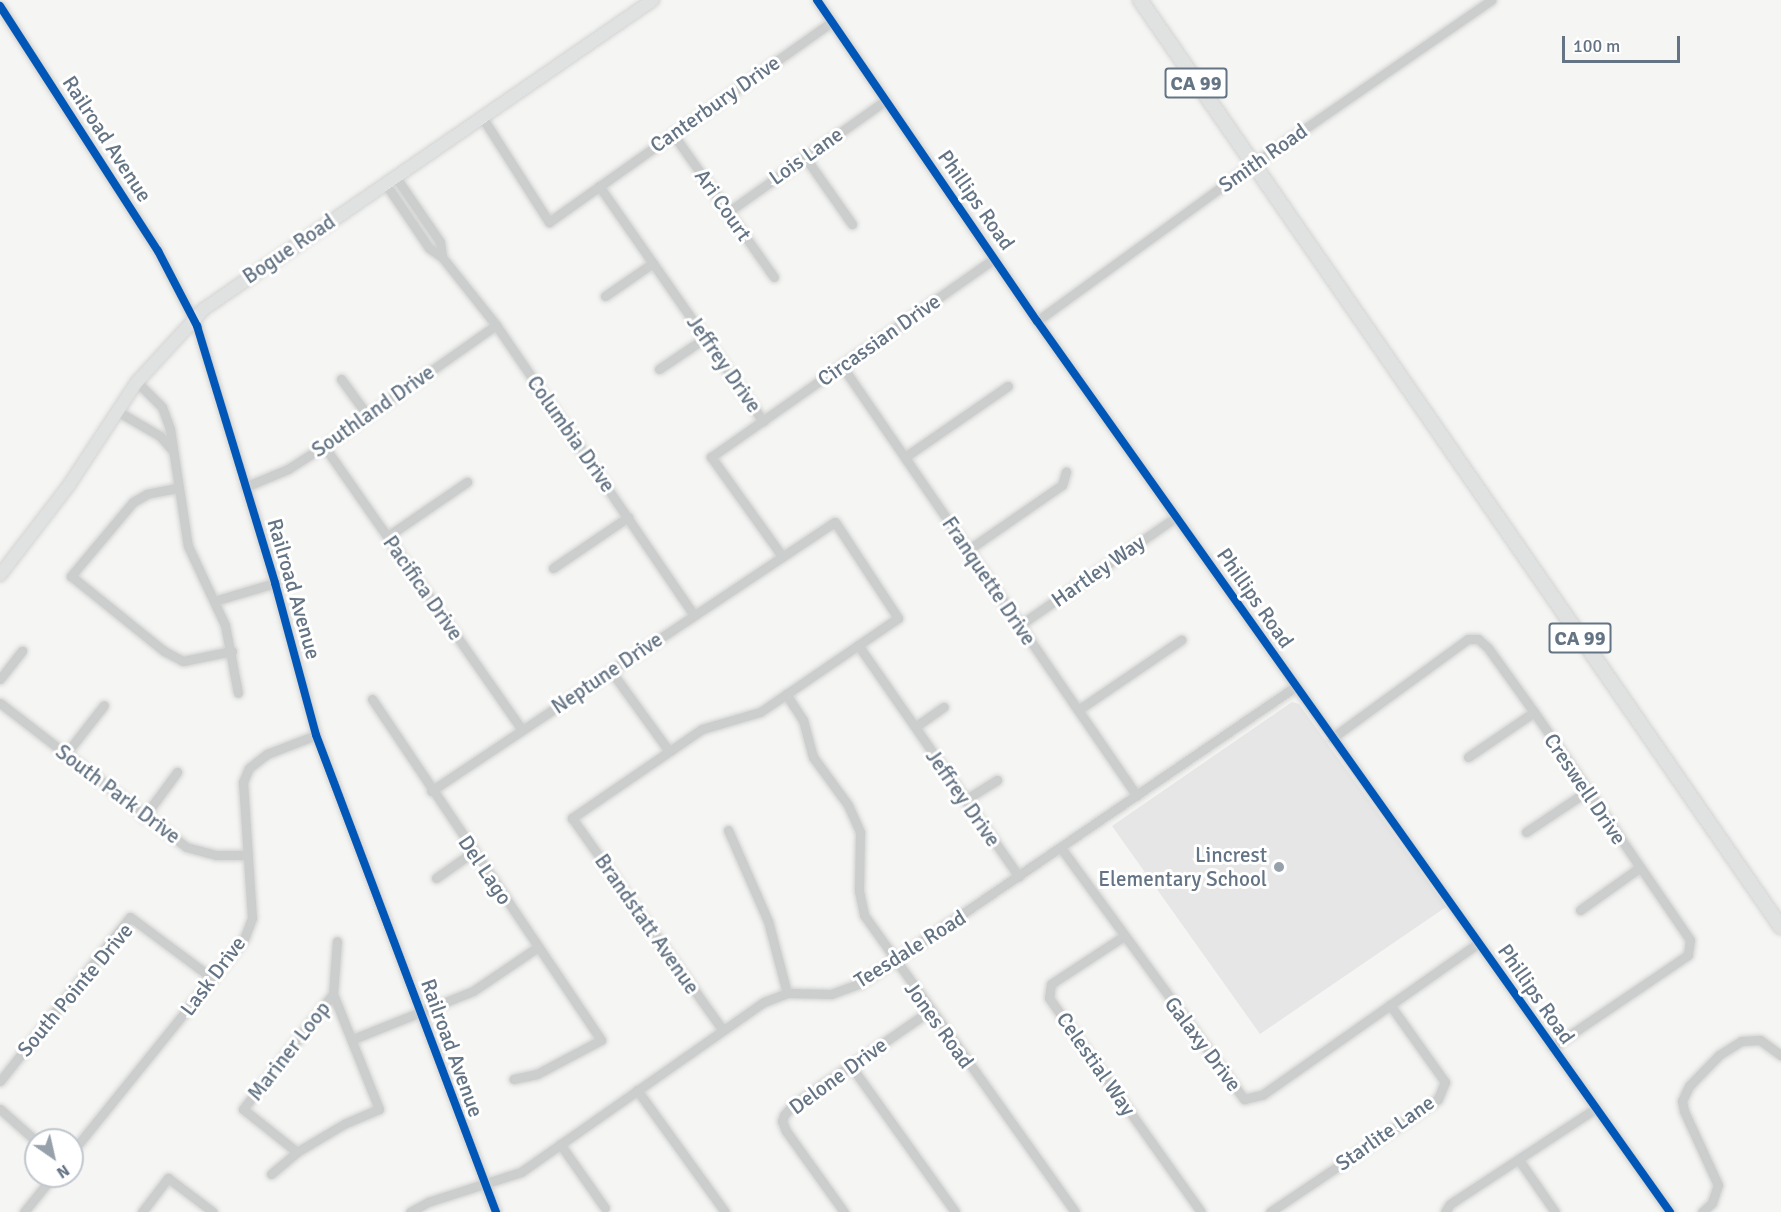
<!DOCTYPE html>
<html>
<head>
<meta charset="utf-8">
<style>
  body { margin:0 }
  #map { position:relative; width:1781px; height:1212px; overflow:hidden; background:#f5f5f3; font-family:Signika,sans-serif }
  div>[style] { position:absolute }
  .built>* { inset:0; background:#e5e6e5 }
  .roads { filter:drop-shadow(0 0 2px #d2d3d2) drop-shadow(0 0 2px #d2d3d2) }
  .minor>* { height:9px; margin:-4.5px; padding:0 4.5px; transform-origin:4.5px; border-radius:4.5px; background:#cccece }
  .major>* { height:12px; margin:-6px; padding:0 6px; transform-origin:6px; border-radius:6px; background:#e0e1e1 }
  .highway>* { height:14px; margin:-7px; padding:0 7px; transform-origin:7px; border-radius:7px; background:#e0e1e1 }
  .cycleway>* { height:8px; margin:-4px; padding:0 4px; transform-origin:4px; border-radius:4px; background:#0057b8 }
  .dots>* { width:16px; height:16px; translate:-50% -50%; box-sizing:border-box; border:3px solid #fff; border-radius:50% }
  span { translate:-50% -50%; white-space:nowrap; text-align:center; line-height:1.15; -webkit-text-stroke:6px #fff; paint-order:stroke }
  .shield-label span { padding:2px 4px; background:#fff; border:2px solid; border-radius:4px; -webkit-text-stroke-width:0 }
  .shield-label { font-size:20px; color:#647484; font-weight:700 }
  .street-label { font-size:21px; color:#647484 }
  .poi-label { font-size:21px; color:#647484 }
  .right { translate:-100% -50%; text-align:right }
  .north { position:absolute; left:24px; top:1128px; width:60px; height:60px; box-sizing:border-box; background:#fff; border:2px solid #c1c7ce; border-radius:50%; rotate:146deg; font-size:16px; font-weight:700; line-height:24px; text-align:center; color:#647484 }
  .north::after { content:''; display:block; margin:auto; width:21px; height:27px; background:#97a1ab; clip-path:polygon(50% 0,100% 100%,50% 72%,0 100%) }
  .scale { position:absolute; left:1562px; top:36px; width:118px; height:27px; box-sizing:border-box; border:3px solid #647484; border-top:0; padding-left:8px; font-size:18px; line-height:21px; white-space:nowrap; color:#647484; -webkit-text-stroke:4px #fff; paint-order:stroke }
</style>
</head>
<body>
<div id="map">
  <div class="built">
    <div style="clip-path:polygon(1292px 702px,1299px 704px,1446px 907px,1260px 1034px,1112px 826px)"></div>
  </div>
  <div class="roads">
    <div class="minor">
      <div style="left:817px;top:0;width:389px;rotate:55.6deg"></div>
      <div style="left:1037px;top:321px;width:1093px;rotate:54.61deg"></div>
      <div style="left:0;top:6px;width:292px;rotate:57.2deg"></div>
      <div style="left:158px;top:251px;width:85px;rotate:62.5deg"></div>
      <div style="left:197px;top:326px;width:269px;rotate:73.1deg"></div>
      <div style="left:275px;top:583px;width:157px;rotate:74.9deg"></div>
      <div style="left:316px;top:735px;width:510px;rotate:69.33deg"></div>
      <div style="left:482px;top:117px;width:125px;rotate:57.5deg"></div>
      <div style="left:549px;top:222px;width:346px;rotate:-35.3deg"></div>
      <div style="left:673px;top:134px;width:175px;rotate:54.8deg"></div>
      <div style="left:805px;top:157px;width:82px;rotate:55deg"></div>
      <div style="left:395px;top:176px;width:80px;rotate:55.7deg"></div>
      <div style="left:440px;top:242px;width:15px;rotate:82deg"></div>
      <div style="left:385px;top:183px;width:78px;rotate:55.9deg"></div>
      <div style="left:429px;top:248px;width:16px;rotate:35deg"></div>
      <div style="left:442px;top:257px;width:87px;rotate:51.5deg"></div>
      <div style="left:496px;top:325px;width:351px;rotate:55.7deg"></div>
      <div style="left:599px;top:186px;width:287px;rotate:55.1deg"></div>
      <div style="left:728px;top:212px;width:192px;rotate:-35.3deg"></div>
      <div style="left:605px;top:296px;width:58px;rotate:-34.5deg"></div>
      <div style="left:1037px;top:321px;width:253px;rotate:-36deg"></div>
      <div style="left:1242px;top:172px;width:303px;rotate:-34.6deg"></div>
      <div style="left:842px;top:366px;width:521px;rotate:55.55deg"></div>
      <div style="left:659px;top:369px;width:55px;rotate:-34deg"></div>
      <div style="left:341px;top:379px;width:46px;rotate:53.9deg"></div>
      <div style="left:137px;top:382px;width:35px;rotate:45deg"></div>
      <div style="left:162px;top:407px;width:23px;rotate:70deg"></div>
      <div style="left:170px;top:429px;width:118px;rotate:81.3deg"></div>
      <div style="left:188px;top:546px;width:87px;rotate:64.9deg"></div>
      <div style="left:225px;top:625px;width:69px;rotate:79.2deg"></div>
      <div style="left:117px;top:411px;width:50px;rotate:30.2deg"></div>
      <div style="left:160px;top:436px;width:20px;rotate:49deg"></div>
      <div style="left:324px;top:446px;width:346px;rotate:55.1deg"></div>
      <div style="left:905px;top:457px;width:125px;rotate:-34.6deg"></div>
      <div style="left:245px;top:487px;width:47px;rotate:-22.7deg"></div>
      <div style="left:288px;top:469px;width:43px;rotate:-32.6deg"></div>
      <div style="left:324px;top:446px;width:210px;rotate:-35.1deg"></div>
      <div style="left:177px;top:488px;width:31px;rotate:169deg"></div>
      <div style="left:147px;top:494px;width:16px;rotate:150deg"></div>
      <div style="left:133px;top:502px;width:97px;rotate:130deg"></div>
      <div style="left:71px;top:576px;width:119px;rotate:38.9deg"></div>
      <div style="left:164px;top:651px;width:21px;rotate:28deg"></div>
      <div style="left:183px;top:661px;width:50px;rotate:-11.5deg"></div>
      <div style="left:388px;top:536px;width:96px;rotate:-34.4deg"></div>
      <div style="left:968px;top:550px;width:114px;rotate:-34.7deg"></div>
      <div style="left:1062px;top:485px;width:14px;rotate:-73deg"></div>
      <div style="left:782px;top:556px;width:122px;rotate:-125.6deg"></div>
      <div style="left:711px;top:457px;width:345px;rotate:-35deg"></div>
      <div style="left:553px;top:568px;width:91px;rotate:-34.2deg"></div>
      <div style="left:214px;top:601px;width:64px;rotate:-16.4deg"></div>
      <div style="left:1020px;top:625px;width:190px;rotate:-34.7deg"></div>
      <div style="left:858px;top:645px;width:282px;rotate:55.2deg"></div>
      <div style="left:611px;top:671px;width:99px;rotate:54.1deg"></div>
      <div style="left:0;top:679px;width:36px;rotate:-52deg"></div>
      <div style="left:786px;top:694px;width:31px;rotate:57deg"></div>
      <div style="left:803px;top:720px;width:38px;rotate:75deg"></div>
      <div style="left:813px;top:757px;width:59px;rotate:53.9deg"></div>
      <div style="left:848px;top:805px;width:30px;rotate:66deg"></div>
      <div style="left:860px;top:832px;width:59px;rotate:91deg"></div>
      <div style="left:859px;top:891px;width:25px;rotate:78deg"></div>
      <div style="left:864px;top:915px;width:364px;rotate:54.6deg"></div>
      <div style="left:372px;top:699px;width:411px;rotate:56.1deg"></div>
      <div style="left:601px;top:1040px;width:72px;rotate:152deg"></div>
      <div style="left:537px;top:1074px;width:24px;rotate:168deg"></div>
      <div style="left:0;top:703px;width:235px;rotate:37.7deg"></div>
      <div style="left:186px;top:847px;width:31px;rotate:15deg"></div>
      <div style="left:216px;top:855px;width:32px"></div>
      <div style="left:1078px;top:710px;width:125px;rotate:-34.2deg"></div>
      <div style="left:915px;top:727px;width:35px;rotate:-35deg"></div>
      <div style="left:1332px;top:738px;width:168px;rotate:-36.1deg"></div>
      <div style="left:1468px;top:639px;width:10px"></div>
      <div style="left:1478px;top:639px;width:13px;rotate:42deg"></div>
      <div style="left:1488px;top:648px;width:79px;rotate:54.3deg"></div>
      <div style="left:1534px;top:712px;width:276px;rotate:55.6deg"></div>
      <div style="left:1690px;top:940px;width:15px;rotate:98deg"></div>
      <div style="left:1688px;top:955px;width:164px;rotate:145.9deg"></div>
      <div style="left:65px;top:755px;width:63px;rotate:-52deg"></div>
      <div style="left:1468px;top:757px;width:80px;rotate:-34.3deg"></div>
      <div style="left:431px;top:791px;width:485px;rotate:-33.7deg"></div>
      <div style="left:835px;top:522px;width:115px;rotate:56.7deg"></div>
      <div style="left:898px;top:618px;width:167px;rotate:145.7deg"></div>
      <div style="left:760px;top:712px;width:60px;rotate:163.7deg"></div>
      <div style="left:702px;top:729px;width:158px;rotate:145.6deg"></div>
      <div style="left:572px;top:818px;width:259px;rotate:54.6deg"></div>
      <div style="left:965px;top:800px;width:38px;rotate:-32deg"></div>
      <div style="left:144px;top:817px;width:56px;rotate:-53.7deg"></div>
      <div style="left:728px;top:830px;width:99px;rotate:66.3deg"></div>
      <div style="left:768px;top:921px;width:74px;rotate:75.2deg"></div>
      <div style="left:1526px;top:832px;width:72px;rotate:-33.7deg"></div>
      <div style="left:1061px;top:848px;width:311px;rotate:53.9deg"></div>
      <div style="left:1244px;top:1099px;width:18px;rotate:-13deg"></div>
      <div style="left:1262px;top:1095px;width:264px;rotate:-35.1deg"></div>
      <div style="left:436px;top:878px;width:45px;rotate:-35.1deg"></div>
      <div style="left:1580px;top:910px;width:72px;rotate:-35.4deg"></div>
      <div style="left:1124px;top:936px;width:87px;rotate:146.7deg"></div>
      <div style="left:1051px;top:984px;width:14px;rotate:98deg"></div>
      <div style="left:1049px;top:998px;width:262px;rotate:54.6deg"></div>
      <div style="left:333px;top:994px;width:124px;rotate:68.2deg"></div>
      <div style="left:379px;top:1109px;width:38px;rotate:157deg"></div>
      <div style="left:344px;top:1124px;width:55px;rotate:149.2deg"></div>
      <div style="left:297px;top:1152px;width:69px;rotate:-141.5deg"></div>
      <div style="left:243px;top:1109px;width:146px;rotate:-52deg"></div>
      <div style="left:333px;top:994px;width:53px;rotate:-85.7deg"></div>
      <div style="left:353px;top:1039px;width:129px;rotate:-21.8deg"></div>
      <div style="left:473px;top:991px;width:78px;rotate:-34.1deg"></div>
      <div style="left:851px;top:1066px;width:179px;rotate:54.5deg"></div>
      <div style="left:0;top:1081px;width:209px;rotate:-51.6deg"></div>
      <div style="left:130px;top:917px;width:102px;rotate:36.6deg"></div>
      <div style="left:637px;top:1090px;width:150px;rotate:54.2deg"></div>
      <div style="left:0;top:1109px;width:48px;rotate:41.6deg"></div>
      <div style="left:560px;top:1144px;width:78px;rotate:54.9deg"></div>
      <div style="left:72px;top:1152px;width:274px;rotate:-51.1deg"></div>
      <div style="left:244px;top:939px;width:22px;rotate:-69deg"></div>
      <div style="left:252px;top:918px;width:136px;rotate:-93.8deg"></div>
      <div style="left:243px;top:782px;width:15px;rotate:-67deg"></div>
      <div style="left:249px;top:768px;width:23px;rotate:-38deg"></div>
      <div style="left:267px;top:754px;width:53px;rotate:-21.2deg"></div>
      <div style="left:1519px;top:1160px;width:63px;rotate:55.3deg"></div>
      <div style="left:271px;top:1174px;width:34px;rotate:-40deg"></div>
      <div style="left:24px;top:1212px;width:46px;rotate:-51.1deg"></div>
      <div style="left:142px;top:1212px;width:43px;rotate:-52.6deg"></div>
      <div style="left:168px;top:1178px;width:56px;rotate:37.1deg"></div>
      <div style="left:410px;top:1212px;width:21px;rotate:-29deg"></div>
      <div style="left:428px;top:1202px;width:98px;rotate:-17.9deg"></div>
      <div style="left:521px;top:1172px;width:297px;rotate:-35deg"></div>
      <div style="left:764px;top:1002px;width:25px;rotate:-21deg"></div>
      <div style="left:787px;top:993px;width:44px;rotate:1.3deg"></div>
      <div style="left:831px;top:994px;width:32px;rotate:-20deg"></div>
      <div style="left:861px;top:983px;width:525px;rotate:-34.3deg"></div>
      <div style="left:844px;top:1212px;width:100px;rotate:-125.6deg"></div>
      <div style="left:786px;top:1131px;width:11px;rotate:-112deg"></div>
      <div style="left:782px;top:1121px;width:6px;rotate:-72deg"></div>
      <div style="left:784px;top:1115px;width:12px;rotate:-48deg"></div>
      <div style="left:792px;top:1106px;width:167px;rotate:-34.7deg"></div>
      <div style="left:1270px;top:1212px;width:202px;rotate:-33.9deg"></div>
      <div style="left:1438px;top:1099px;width:18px;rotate:-68deg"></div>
      <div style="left:1445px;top:1082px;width:95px;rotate:-125.5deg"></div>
      <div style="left:1445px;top:1212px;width:9px;rotate:-58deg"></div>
      <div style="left:1450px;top:1204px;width:175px;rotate:-33.3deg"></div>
      <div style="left:1702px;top:1212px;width:13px;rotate:-42deg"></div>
      <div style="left:1712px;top:1203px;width:19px;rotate:-72deg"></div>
      <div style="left:1718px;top:1185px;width:81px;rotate:-114.7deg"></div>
      <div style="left:1684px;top:1111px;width:10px;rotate:-101deg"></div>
      <div style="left:1682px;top:1101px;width:17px;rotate:-65deg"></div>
      <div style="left:1689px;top:1086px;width:43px;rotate:-45.9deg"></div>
      <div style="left:1719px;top:1055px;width:26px;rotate:-32deg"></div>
      <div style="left:1741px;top:1041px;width:19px;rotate:-3deg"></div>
      <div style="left:1760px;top:1040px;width:26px;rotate:36deg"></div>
    </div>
    <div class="major">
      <div style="left:0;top:575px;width:113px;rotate:-52.5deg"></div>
      <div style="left:69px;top:485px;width:123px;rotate:-56.6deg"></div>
      <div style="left:137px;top:382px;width:99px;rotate:-47.5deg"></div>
      <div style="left:204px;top:309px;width:545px;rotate:-34.54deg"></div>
    </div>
    <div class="highway">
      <div style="left:1140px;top:0;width:1127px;rotate:55.34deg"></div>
    </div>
  </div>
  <div class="cycleway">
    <div style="left:817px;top:0;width:389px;rotate:55.6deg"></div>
    <div style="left:1037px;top:321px;width:1093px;rotate:54.61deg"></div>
    <div style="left:0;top:6px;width:292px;rotate:57.2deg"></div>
    <div style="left:158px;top:251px;width:85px;rotate:62.5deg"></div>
    <div style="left:197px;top:326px;width:269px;rotate:73.1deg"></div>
    <div style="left:275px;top:583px;width:157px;rotate:74.9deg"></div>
    <div style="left:316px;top:735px;width:510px;rotate:69.33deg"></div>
  </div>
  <div class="dots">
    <div style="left:1279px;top:867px;background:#97a1ab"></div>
  </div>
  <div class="shield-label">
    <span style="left:1196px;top:83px">CA 99</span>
    <span style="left:1580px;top:638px">CA 99</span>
  </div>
  <div class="street-label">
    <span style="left:715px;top:104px;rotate:-35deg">Canterbury Drive</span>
    <span style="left:107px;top:139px;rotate:57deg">Railroad Avenue</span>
    <span style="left:806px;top:156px;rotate:-35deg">Lois Lane</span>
    <span style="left:1263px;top:158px;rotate:-35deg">Smith Road</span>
    <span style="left:976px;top:200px;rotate:55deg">Phillips Road</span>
    <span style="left:723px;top:205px;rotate:55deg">Ari Court</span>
    <span style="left:289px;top:249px;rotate:-34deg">Bogue Road</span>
    <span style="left:879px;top:340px;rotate:-35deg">Circassian Drive</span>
    <span style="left:724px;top:364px;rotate:55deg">Jeffrey Drive</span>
    <span style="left:373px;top:411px;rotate:-35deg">Southland Drive</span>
    <span style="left:571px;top:434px;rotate:55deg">Columbia Drive</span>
    <span style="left:1098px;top:571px;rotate:-35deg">Hartley Way</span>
    <span style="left:989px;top:581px;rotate:56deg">Franquette Drive</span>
    <span style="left:423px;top:588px;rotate:55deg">Pacifica Drive</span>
    <span style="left:294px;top:589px;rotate:74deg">Railroad Avenue</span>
    <span style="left:1255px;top:598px;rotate:55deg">Phillips Road</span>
    <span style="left:607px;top:673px;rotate:-34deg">Neptune Drive</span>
    <span style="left:1585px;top:789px;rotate:56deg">Creswell Drive</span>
    <span style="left:118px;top:794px;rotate:37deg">South Park Drive</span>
    <span style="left:963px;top:798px;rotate:55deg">Jeffrey Drive</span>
    <span style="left:485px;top:870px;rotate:56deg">Del Lago</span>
    <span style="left:647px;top:924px;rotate:55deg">Brandstatt Avenue</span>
    <span style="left:910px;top:949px;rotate:-32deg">Teesdale Road</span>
    <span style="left:213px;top:976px;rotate:-53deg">Lask Drive</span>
    <span style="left:75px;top:990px;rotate:-50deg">South Pointe Drive</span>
    <span style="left:1536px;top:994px;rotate:55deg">Phillips Road</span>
    <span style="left:939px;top:1025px;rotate:54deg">Jones Road</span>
    <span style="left:1203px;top:1044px;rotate:53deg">Galaxy Drive</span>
    <span style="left:452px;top:1048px;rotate:70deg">Railroad Avenue</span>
    <span style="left:289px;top:1051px;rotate:-52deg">Mariner Loop</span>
    <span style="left:1096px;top:1064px;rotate:55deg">Celestial Way</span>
    <span style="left:838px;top:1076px;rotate:-36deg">Delone Drive</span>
    <span style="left:1385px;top:1133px;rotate:-35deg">Starlite Lane</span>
  </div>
  <div class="poi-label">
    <span class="right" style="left:1267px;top:867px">Lincrest<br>Elementary School</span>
  </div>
  <div class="north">N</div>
  <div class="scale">100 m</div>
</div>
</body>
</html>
